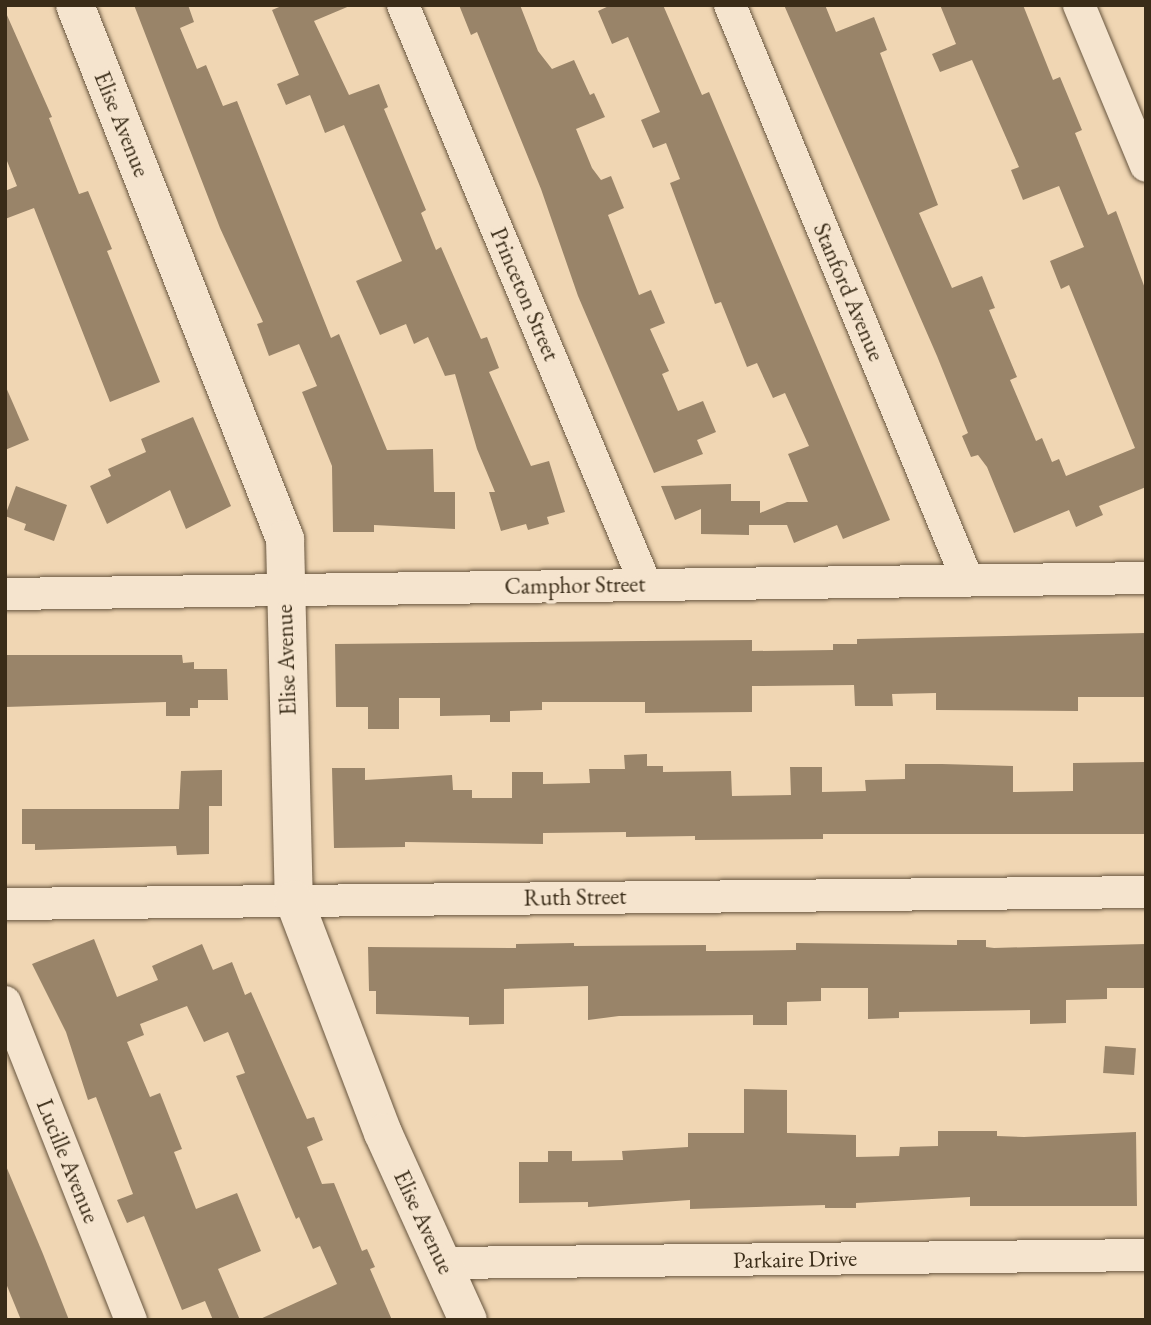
<!DOCTYPE html>
<html>
<head>
<meta charset="utf-8">
<style>
  body { margin:0 }
  #map { position:relative; width:1151px; height:1325px; overflow:hidden; background:#f0d6b3; font-family:"EB Garamond",serif }
  div>[style] { position:absolute }
  .building>* { inset:0; background:#998469; transform-origin:0 0 }
  .roads { filter:drop-shadow(0 0 2px #68563f) drop-shadow(0 0 2px #68563f) }
  .street>* { height:32px; margin:-16px; padding:0 16px; transform-origin:16px; border-radius:16px; background:#f5e4ce }
  .secondary>* { height:38px; margin:-19px; padding:0 19px; transform-origin:19px; border-radius:19px; background:#f5e4ce }
  span { translate:-50% -50%; white-space:nowrap; text-align:center; line-height:1.15; -webkit-text-stroke:7px #f5e4ce; paint-order:stroke }
  .street-label { font-size:23px; color:#3a2c18 }
  .frame { position:absolute; inset:0; border:7px solid #3a2c18; pointer-events:none }
</style>
</head>
<body>
<div id="map">
  <div class="building">
    <div style="clip-path:polygon(134px 5px,188px 5px,194px 22px,180px 28px,197px 69px,206px 65px,223px 106px,237px 101px,331px 338px,339px 334px,387px 450px,433px 449px,434px 492px,455px 492px,455px 529px,374px 525px,374px 532px,333px 532px,332px 466px,302px 392px,317px 386px,299px 344px,269px 356px,257px 324px,263px 322px,220px 228px)"></div>
    <div style="clip-path:polygon(284px 5px,352px 5px,314px 21px,349px 95px,379px 84px,388px 107px,384px 109px,426px 210px,421px 213px,436px 250px,441px 247px,481px 339px,487px 337px,499px 368px,489px 372px,531px 466px,549px 461px,565px 512px,547px 517px,549px 524px,528px 530px,526px 524px,501px 531px,489px 492px,495px 492px,477px 449px,455px 374px,445px 376px,428px 337px,414px 344px,406px 324px,380px 335px,356px 281px,402px 261px,344px 125px,325px 133px,310px 95px,286px 105px,277px 84px,299px 75px,272px 10px)"></div>
    <div style="clip-path:polygon(459px 5px,520px 5px,538px 51px,552px 69px,574px 60px,590px 95px,594px 93px,605px 117px,576px 129px,592px 168px,601px 180px,611px 176px,624px 208px,608px 215px,639px 295px,651px 290px,665px 323px,650px 329px,669px 371px,662px 374px,678px 411px,703px 401px,716px 432px,697px 440px,703px 454px,654px 473px,578px 296px,541px 189px,477px 32px,471px 35px)"></div>
    <div style="clip-path:polygon(611px 5px,663px 5px,702px 95px,709px 92px,890px 520px,843px 539px,837px 525px,794px 543px,787px 525px,749px 525px,749px 535px,701px 534px,701px 509px,675px 520px,661px 486px,731px 484px,731px 501px,760px 501px,760px 513px,787px 502px,808px 502px,788px 454px,809px 446px,785px 393px,773px 398px,757px 363px,747px 367px,721px 302px,715px 304px,670px 183px,680px 179px,666px 143px,653px 148px,641px 120px,660px 112px,628px 37px,612px 44px,598px 11px)"></div>
    <div style="clip-path:polygon(784px 5px,825px 5px,836px 32px,874px 17px,887px 50px,880px 53px,938px 205px,919px 213px,952px 288px,982px 276px,995px 308px,989px 310px,1017px 377px,1010px 380px,1036px 441px,1042px 438px,1052px 462px,1059px 459px,1066px 476px,1135px 448px,1069px 285px,1061px 289px,1050px 261px,1084px 247px,1059px 186px,1023px 200px,1011px 170px,1019px 167px,972px 60px,940px 72px,932px 54px,956px 44px,940px 5px,1023px 5px,1053px 80px,1060px 77px,1082px 130px,1075px 133px,1108px 215px,1116px 211px,1146px 291px,1146px 487px,1099px 506px,1103px 515px,1076px 527px,1069px 510px,1014px 533px,987px 467px,978px 455px,971px 457px,962px 436px,968px 433px,937px 356px)"></div>
    <div style="clip-path:polygon(6px 13px,52px 117px,49px 118px,79px 194px,88px 191px,112px 249px,107px 251px,160px 382px,110px 402px,34px 208px,5px 219px,5px 191px,17px 186px,5px 156px)"></div>
    <div style="clip-path:polygon(5px 385px,29px 440px,5px 450px)"></div>
    <div style="clip-path:polygon(193px 417px,231px 506px,186px 529px,170px 490px,107px 524px,90px 486px,111px 476px,108px 469px,146px 452px,141px 439px)"></div>
    <div style="clip-path:polygon(16px 486px,67px 505px,54px 541px,24px 530px,26px 524px,5px 516px)"></div>
    <div style="clip-path:polygon(1146px 633px,1146px 697px,1078px 697px,1078px 711px,936px 710px,936px 693px,892px 694px,893px 706px,855px 706px,854px 685px,752px 686px,752px 712px,645px 713px,645px 702px,542px 702px,542px 710px,510px 711px,510px 722px,490px 722px,490px 715px,440px 716px,440px 698px,399px 698px,399px 729px,368px 729px,368px 707px,336px 707px,335px 644px,752px 640px,752px 651px,833px 650px,833px 644px,857px 644px,857px 639px)"></div>
    <div style="clip-path:polygon(5px 655px,182px 655px,183px 663px,194px 662px,194px 669px,227px 669px,228px 700px,198px 700px,198px 708px,190px 708px,190px 716px,166px 716px,166px 702px,5px 707px)"></div>
    <div style="clip-path:polygon(647px 754px,647px 766px,663px 766px,663px 772px,731px 771px,732px 796px,791px 795px,790px 767px,822px 767px,822px 792px,866px 791px,865px 780px,905px 779px,905px 764px,942px 764px,1013px 766px,1013px 792px,1073px 791px,1073px 763px,1146px 762px,1146px 834px,823px 834px,823px 839px,695px 840px,695px 836px,626px 837px,626px 832px,543px 833px,543px 844px,405px 842px,405px 847px,334px 848px,332px 768px,365px 768px,365px 780px,452px 775px,453px 790px,472px 790px,472px 798px,512px 798px,512px 772px,543px 772px,543px 784px,590px 783px,589px 769px,625px 769px,624px 755px)"></div>
    <div style="clip-path:polygon(222px 770px,222px 806px,209px 806px,209px 854px,177px 855px,176px 846px,35px 850px,35px 844px,22px 844px,22px 809px,179px 809px,181px 771px)"></div>
    <div style="clip-path:polygon(94px 939px,117px 997px,158px 980px,152px 966px,202px 944px,213px 970px,232px 962px,245px 995px,251px 992px,307px 1119px,314px 1117px,323px 1140px,307px 1147px,322px 1184px,334px 1183px,362px 1251px,367px 1249px,375px 1267px,370px 1269px,392px 1320px,258px 1320px,337px 1284px,320px 1246px,313px 1249px,299px 1217px,296px 1219px,236px 1076px,245px 1073px,228px 1032px,204px 1042px,187px 1006px,140px 1024px,144px 1035px,127px 1042px,150px 1097px,160px 1093px,182px 1149px,174px 1152px,196px 1209px,237px 1193px,261px 1251px,218px 1269px,240px 1320px,213px 1320px,205px 1301px,182px 1310px,144px 1216px,127px 1223px,117px 1200px,133px 1194px,96px 1097px,88px 1100px,66px 1032px,32px 964px)"></div>
    <div style="clip-path:polygon(957px 940px,986px 940px,986px 947px,994px 948px,1146px 944px,1146px 988px,1107px 988px,1107px 999px,1066px 1000px,1066px 1023px,1030px 1024px,1030px 1010px,899px 1012px,899px 1018px,868px 1019px,868px 988px,821px 988px,821px 1001px,787px 1002px,787px 1025px,753px 1025px,753px 1015px,619px 1016px,588px 1020px,588px 986px,504px 989px,504px 1024px,469px 1025px,469px 1017px,376px 1014px,376px 991px,369px 991px,368px 947px,516px 948px,516px 944px,574px 943px,574px 946px,706px 945px,706px 951px,714px 951px,796px 950px,796px 943px,957px 945px)"></div>
    <div style="left:1105px;top:1046px;width:31px;height:27px;rotate:4deg"></div>
    <div style="clip-path:polygon(744px 1089px,787px 1090px,787px 1133px,856px 1135px,856px 1157px,899px 1156px,900px 1147px,938px 1146px,938px 1131px,997px 1131px,997px 1136px,1024px 1137px,1136px 1132px,1137px 1206px,970px 1206px,970px 1197px,856px 1203px,856px 1208px,825px 1208px,825px 1205px,690px 1209px,690px 1200px,588px 1207px,588px 1202px,519px 1203px,519px 1162px,548px 1162px,548px 1151px,572px 1151px,572px 1161px,623px 1160px,622px 1151px,688px 1147px,688px 1133px,744px 1133px)"></div>
    <div style="clip-path:polygon(6px 1166px,43px 1254px,69px 1320px,21px 1320px,5px 1281px)"></div>
  </div>
  <div class="roads">
    <div class="street">
      <div style="left:403px;top:5px;width:627px;rotate:67.28deg"></div>
      <div style="left:730px;top:5px;width:621px;rotate:67.56deg"></div>
      <div style="left:1079px;top:5px;width:174px;rotate:67.4deg"></div>
      <div style="left:5px;top:594px;width:1141px;rotate:-0.8deg"></div>
      <div style="left:5px;top:904px;width:1141px;rotate:-0.6deg"></div>
      <div style="left:5px;top:1002px;width:342px;rotate:68.4deg"></div>
      <div style="left:445px;top:1263px;width:701px;rotate:-0.65deg"></div>
    </div>
    <div class="secondary">
      <div style="left:75px;top:5px;width:574px;rotate:68.53deg"></div>
      <div style="left:285px;top:539px;width:361px;rotate:88.6deg"></div>
      <div style="left:294px;top:900px;width:249px;rotate:69.1deg"></div>
      <div style="left:383px;top:1133px;width:205px;rotate:65.6deg"></div>
    </div>
  </div>
  <div class="street-label">
    <span style="left:122px;top:124px;rotate:68deg">Elise Avenue</span>
    <span style="left:849px;top:292px;rotate:67deg">Stanford Avenue</span>
    <span style="left:525px;top:294px;rotate:67deg">Princeton Street</span>
    <span style="left:575px;top:585px;rotate:-1deg">Camphor Street</span>
    <span style="left:286px;top:660px;rotate:-92deg">Elise Avenue</span>
    <span style="left:575px;top:897px;rotate:-1deg">Ruth Street</span>
    <span style="left:68px;top:1161px;rotate:68deg">Lucille Avenue</span>
    <span style="left:424px;top:1222px;rotate:65deg">Elise Avenue</span>
    <span style="left:795px;top:1259px;rotate:-1deg">Parkaire Drive</span>
  </div>
  <div class="frame"></div>
</div>
</body>
</html>
